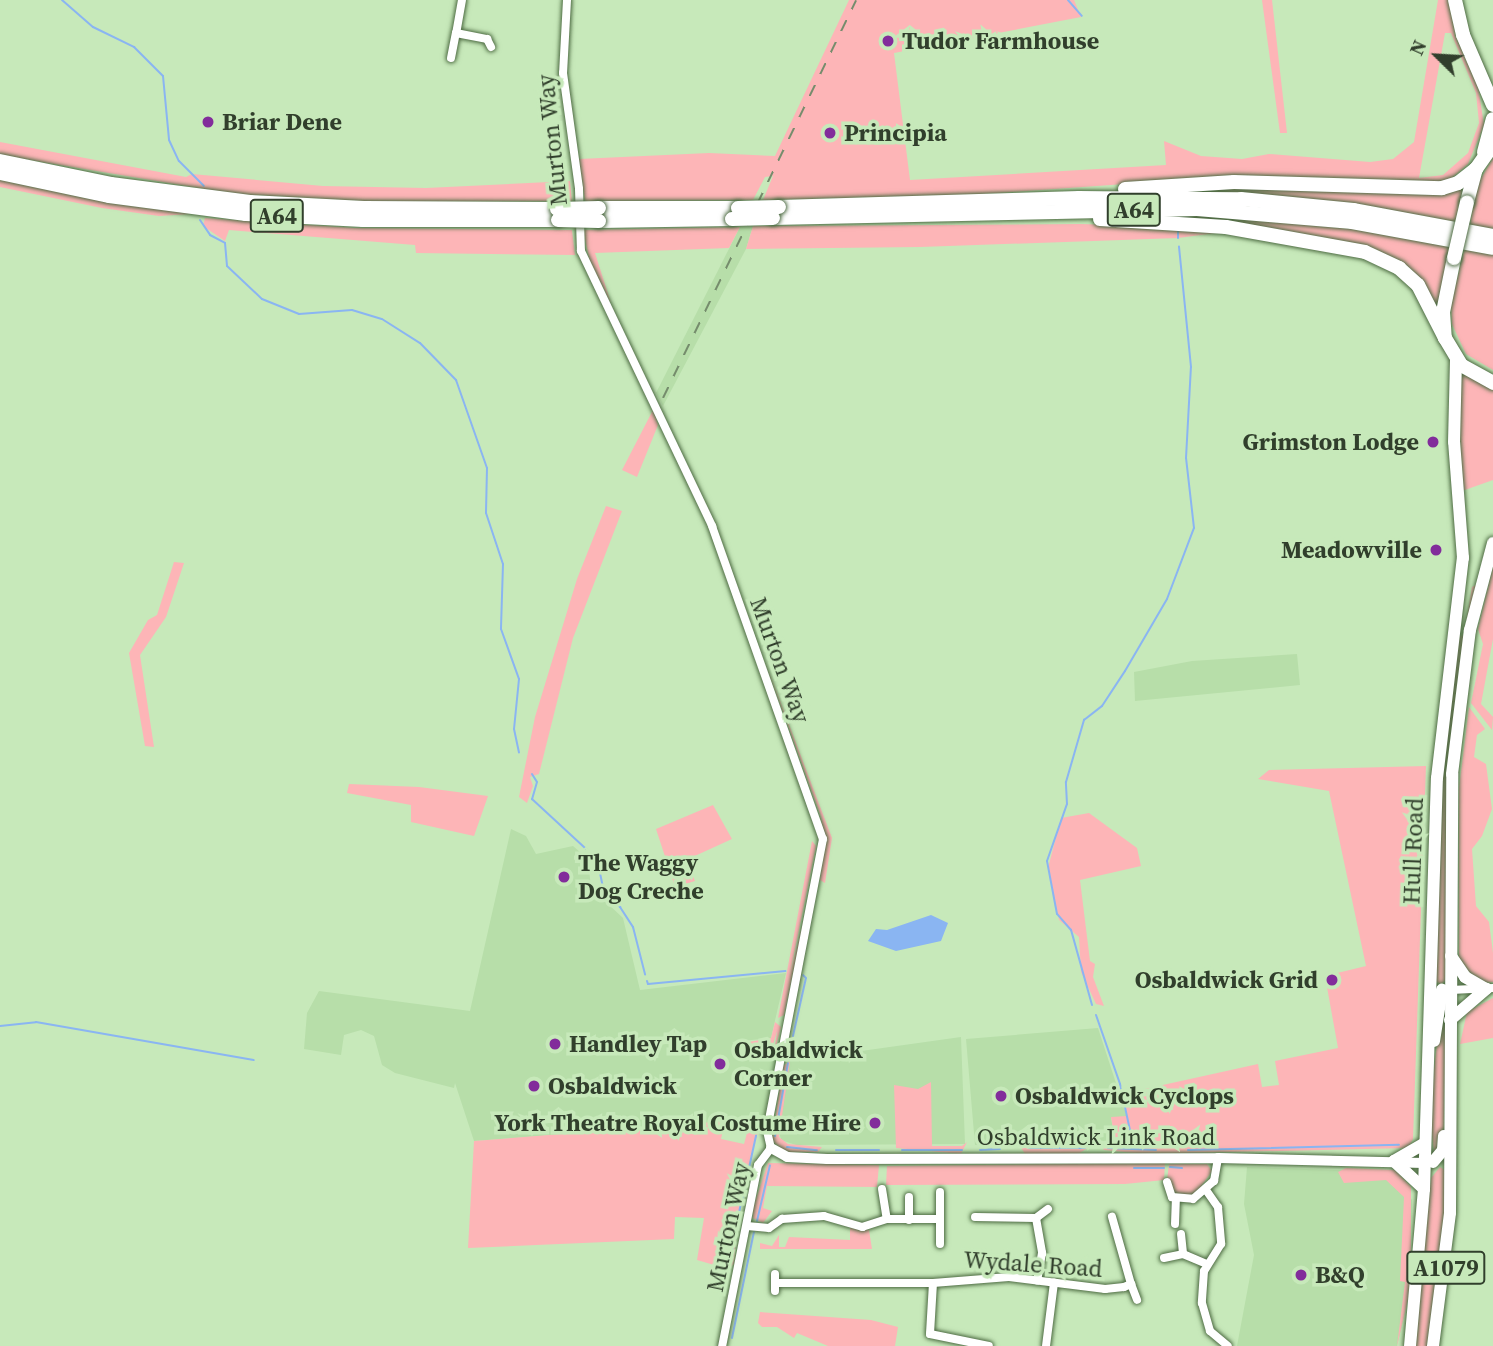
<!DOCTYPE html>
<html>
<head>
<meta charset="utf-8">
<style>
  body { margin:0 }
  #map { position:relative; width:1493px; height:1346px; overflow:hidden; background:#c7e9ba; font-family:"Source Serif 4",serif }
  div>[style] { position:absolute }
  .built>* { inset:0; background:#b7dea9 }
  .green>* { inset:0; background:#fdb5b7 }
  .water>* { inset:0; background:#8ab5f2 }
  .stream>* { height:2px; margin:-1px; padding:0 1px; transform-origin:1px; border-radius:1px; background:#8ab5f2 }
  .roads { filter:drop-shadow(0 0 2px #4d6b42) drop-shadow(0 0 2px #4d6b42) }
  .street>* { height:8px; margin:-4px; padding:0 4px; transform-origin:4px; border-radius:4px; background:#fff }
  .secondary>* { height:10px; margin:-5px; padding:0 5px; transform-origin:5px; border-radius:5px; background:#fff }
  .primary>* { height:12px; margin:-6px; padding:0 6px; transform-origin:6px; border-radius:6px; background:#fff }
  .highway>* { height:14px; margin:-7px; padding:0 7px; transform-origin:7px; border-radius:7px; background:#fff }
  .rail>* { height:2px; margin-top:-1px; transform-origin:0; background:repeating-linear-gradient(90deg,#758c6c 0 12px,transparent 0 24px) }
  .bridges { filter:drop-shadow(0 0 2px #4d6b42) drop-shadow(0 0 2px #4d6b42) }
  .highway-bridge>* { height:14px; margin:-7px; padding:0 7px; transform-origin:7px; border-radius:7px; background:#fff }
  .dots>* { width:19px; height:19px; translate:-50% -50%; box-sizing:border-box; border:4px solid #c7e9ba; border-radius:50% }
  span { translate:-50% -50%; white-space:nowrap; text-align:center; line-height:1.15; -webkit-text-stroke:7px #c7e9ba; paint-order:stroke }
  .shield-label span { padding:2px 5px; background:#c7e9ba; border:2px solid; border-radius:5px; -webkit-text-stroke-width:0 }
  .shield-label { font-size:23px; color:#313f2c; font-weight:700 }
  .poi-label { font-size:24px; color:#313f2c; font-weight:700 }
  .left { translate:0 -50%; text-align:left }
  .right { translate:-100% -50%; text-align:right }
  .street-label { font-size:24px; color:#313f2c }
  .north { position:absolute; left:1402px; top:21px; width:70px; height:70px; -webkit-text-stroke:5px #c7e9ba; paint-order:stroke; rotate:294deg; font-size:19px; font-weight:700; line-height:28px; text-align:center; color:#313f2c }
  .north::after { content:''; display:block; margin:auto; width:24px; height:32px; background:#313f2c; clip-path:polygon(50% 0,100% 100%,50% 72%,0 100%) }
</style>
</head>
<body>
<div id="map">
  <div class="built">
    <div style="clip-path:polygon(753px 226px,746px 249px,663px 406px,656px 393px,740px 227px)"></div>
    <div style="clip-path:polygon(1297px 654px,1300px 685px,1135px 701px,1134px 672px,1192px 661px)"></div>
    <div style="clip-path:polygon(511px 829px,526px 836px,536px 854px,573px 846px,588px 859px,591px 888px,623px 918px,640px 990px,786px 973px,771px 1038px,732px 1042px,744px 1050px,790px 1061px,961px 1037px,965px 1144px,796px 1145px,781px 1140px,777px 1120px,760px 1119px,474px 1141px,455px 1083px,454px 1088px,395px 1073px,382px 1065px,374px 1036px,361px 1030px,344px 1035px,341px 1055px,304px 1049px,307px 1013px,319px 991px,470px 1011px)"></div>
    <div style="clip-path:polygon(1098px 1028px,1127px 1117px,1111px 1118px,1116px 1145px,975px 1145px,966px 1039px)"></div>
    <div style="clip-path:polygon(1247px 1167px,1393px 1172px,1412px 1200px,1410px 1291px,1397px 1346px,1237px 1346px,1254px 1255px,1244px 1204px)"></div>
  </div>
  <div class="green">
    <div style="clip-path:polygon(evenodd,849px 0,1074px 0,1081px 17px,894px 53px,910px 180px,1166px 165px,1164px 141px,1201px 156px,1242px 159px,1269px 154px,1370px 162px,1393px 159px,1414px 142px,1438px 0,1450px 0,1455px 35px,1478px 86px,1484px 125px,1468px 164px,1447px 182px,1209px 178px,970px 195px,763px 200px,773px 176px,765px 177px,753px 200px,585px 201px,579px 159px,709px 153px,775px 156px,849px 0,1445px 33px,1451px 33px,1476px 93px,1479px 123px,1468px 153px,1443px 175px,1419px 178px,1445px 33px)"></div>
    <div style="clip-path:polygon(1262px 0,1272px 0,1287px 133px,1280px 133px)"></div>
    <div style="clip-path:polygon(0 142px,186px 177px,192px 174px,323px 186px,426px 188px,570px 181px,572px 201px,375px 202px,235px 194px,0 155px)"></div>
    <div style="clip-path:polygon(1493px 158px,1493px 232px,1470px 226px,1476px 187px)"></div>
    <div style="clip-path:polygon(0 178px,135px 205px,191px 214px,159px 216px,102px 208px,0 187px)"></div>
    <div style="clip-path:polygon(1214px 187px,1463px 187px,1455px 223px,1170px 192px)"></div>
    <div style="clip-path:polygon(1179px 214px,1340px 225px,1451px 244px,1438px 306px,1393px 258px,1183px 219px)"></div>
    <div style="clip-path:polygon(205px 218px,355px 228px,572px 230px,575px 255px,416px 253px,415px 245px,229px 230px,225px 241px,203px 226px)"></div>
    <div style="clip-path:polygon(1080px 224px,1188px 227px,1216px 233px,1178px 238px,920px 247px,746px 249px,753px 226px)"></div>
    <div style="clip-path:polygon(740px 227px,729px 248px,595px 253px,611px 303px,590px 262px,583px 230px)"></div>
    <div style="clip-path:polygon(1465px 247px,1493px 253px,1493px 370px,1466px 354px,1452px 324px,1451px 304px)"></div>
    <div style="clip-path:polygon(1462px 371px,1493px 386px,1493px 480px,1462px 491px,1459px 404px)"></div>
    <div style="clip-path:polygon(653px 410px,658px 425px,637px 477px,622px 470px)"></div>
    <div style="clip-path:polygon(606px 506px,622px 511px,573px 638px,539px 774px,530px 777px,533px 786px,527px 803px,519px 797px,535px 717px,577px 579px)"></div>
    <div style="clip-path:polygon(174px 562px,184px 563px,166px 617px,140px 655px,154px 747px,145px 746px,129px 653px,148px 620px,157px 615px)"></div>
    <div style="clip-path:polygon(1493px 567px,1493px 639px,1481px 704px,1493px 717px,1492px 730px,1471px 703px,1483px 644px,1478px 629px)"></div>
    <div style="clip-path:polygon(1477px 584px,1458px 674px,1449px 754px,1445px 981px,1441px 984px,1435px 981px,1440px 794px,1459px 637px,1464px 635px,1472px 587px)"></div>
    <div style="clip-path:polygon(765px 661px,832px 838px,825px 883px,820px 880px,825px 842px,821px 817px)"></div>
    <div style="clip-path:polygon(1469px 707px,1485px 729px,1477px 735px,1474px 757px,1486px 764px,1492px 809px,1482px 836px,1472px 849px,1476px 906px,1489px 922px,1493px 953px,1493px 982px,1485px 983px,1474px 979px,1459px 958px,1459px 788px)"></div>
    <div style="clip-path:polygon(1426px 766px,1413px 1139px,1408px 1148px,1144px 1154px,1104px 1150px,1101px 1145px,1116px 1145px,1111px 1117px,1127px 1116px,1122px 1094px,1258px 1064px,1262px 1087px,1279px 1085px,1275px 1061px,1338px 1048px,1325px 976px,1366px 966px,1329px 791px,1258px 779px,1269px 770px)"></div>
    <div style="clip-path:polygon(349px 784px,419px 787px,488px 796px,474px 836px,411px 822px,411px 805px,347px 793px)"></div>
    <div style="clip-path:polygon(713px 805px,732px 839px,686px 860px,695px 881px,675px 887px,656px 829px)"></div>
    <div style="clip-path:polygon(1089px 813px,1137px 848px,1141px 866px,1080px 880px,1090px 961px,1095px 964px,1093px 977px,1104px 1006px,1096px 1004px,1081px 972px,1079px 937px,1059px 920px,1048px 868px,1061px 818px)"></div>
    <div style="clip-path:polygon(812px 841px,816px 846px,790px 974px,813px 882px,784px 1015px,778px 1018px)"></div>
    <div style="clip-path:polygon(1493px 998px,1493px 1038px,1460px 1044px,1467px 1012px)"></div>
    <div style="clip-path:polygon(1447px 1017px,1443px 1148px,1434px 1151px,1429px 1112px,1439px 1027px)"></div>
    <div style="clip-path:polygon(775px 1022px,781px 1027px,774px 1054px,777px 1031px,770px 1055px,732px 1045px,771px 1038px)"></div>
    <div style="clip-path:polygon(790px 1061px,779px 1137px,788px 1144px,822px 1147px,818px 1152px,786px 1152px,772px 1141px,783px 1066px)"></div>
    <div style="clip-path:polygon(931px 1082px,932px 1146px,962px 1146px,967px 1142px,961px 1154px,896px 1148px,894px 1085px,918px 1089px)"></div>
    <div style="clip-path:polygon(725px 1121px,721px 1139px,744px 1144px,748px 1129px,758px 1131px,737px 1222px,734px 1264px,728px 1269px,697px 1260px,704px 1218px,675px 1217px,674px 1239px,468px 1248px,474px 1141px)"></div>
    <div style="clip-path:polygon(1020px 1146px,1091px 1146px,1078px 1154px,1025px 1154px)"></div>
    <div style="clip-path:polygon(768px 1163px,879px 1165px,877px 1187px,767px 1186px,763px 1208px,772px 1211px,763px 1223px,753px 1218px,753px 1208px)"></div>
    <div style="clip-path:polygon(1165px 1163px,1164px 1180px,1125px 1184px,886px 1185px,887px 1166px)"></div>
    <div style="clip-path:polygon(1169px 1164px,1207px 1164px,1212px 1171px,1195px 1195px,1175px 1195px,1167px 1180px)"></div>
    <div style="clip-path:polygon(1440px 1167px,1445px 1170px,1446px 1212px,1437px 1307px,1427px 1346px,1412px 1346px,1431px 1178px)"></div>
    <div style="clip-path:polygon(1346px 1168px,1395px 1170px,1411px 1187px,1411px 1268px,1406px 1268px,1411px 1269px,1410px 1291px,1397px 1346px,1405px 1282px,1400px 1281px,1404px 1197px,1386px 1180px,1344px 1183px,1338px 1172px)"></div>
    <div style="clip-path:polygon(850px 1227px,869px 1230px,872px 1249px,760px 1249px,760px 1243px,772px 1246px,779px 1235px,779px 1247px,785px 1247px,789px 1237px,850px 1240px)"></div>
    <div style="clip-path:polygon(760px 1312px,871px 1320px,898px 1327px,895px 1346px,828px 1346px,797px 1333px,794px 1338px,777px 1327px,762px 1327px,758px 1323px)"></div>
  </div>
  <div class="water">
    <div style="clip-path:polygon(931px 915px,948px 923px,941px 941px,896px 951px,868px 941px,876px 929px,887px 930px)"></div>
  </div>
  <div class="stream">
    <div style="left:62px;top:0;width:41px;rotate:41.1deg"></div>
    <div style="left:93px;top:27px;width:46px;rotate:26deg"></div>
    <div style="left:134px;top:47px;width:41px;rotate:45deg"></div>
    <div style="left:163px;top:76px;width:64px;rotate:84.6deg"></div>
    <div style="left:169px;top:140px;width:23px;rotate:65deg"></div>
    <div style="left:179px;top:161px;width:35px;rotate:45deg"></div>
    <div style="left:1068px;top:0;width:21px;rotate:49deg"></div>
    <div style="left:200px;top:220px;width:18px;rotate:56deg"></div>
    <div style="left:210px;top:235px;width:17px;rotate:28deg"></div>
    <div style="left:225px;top:243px;width:23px;rotate:85deg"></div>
    <div style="left:227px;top:266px;width:48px;rotate:43.3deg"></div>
    <div style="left:262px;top:299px;width:40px;rotate:22deg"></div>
    <div style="left:299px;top:314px;width:53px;rotate:-4.3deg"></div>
    <div style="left:352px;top:310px;width:31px;rotate:17deg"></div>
    <div style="left:382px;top:319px;width:45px;rotate:32.3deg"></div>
    <div style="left:420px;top:343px;width:52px;rotate:45.8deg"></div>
    <div style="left:456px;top:380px;width:93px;rotate:70.6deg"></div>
    <div style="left:487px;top:468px;width:45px;rotate:91.3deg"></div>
    <div style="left:486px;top:513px;width:54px;rotate:71.6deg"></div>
    <div style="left:503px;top:564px;width:65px;rotate:91.8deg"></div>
    <div style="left:501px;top:629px;width:53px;rotate:70.2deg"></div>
    <div style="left:519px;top:679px;width:50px;rotate:95.7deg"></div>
    <div style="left:514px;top:729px;width:24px;rotate:78deg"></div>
    <div style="left:1178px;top:238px;width:8px;rotate:-90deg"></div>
    <div style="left:532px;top:774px;width:9px;rotate:58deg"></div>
    <div style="left:537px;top:782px;width:18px;rotate:106deg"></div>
    <div style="left:532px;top:799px;width:88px;rotate:42.7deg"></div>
    <div style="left:597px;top:859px;width:38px;rotate:78deg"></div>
    <div style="left:605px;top:896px;width:19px;rotate:36deg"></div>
    <div style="left:620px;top:907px;width:24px;rotate:57deg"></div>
    <div style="left:633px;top:927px;width:49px;rotate:75.7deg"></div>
    <div style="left:647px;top:981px;width:3px;rotate:72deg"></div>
    <div style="left:648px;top:984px;width:138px;rotate:-5.4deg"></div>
    <div style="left:1092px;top:1005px;width:78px;rotate:-105.6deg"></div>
    <div style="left:1071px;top:930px;width:21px;rotate:-131deg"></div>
    <div style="left:1057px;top:914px;width:54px;rotate:-100.7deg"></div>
    <div style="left:1047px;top:861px;width:60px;rotate:-70.7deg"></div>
    <div style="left:1067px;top:804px;width:22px;rotate:-93deg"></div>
    <div style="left:1066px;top:782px;width:65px;rotate:-73.8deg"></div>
    <div style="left:1084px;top:720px;width:23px;rotate:-38deg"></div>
    <div style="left:1102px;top:706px;width:42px;rotate:-56.7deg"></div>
    <div style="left:1125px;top:671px;width:83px;rotate:-59.7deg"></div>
    <div style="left:1167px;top:599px;width:76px;rotate:-69.2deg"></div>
    <div style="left:1194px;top:528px;width:70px;rotate:-96.5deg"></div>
    <div style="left:1186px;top:458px;width:91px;rotate:-86.9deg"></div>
    <div style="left:1191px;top:367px;width:121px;rotate:-95.7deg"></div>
    <div style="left:1096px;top:1015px;width:73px;rotate:70.8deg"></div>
    <div style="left:1120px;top:1084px;width:66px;rotate:77.8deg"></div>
    <div style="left:0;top:1026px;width:36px;rotate:-6deg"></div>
    <div style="left:36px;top:1022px;width:221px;rotate:9.9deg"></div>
    <div style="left:793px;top:1036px;width:59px;rotate:-77.4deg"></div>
    <div style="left:806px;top:978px;width:4px;rotate:-135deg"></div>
    <div style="left:790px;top:1054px;width:14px;rotate:-82deg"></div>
    <div style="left:775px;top:1136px;width:74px;rotate:-79.9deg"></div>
    <div style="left:787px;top:1147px;width:30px;rotate:6deg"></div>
    <div style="left:1029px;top:1148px;width:56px"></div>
    <div style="left:1108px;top:1148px;width:48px;rotate:2.4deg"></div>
    <div style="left:836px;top:1150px;width:43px"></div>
    <div style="left:902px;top:1150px;width:60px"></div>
    <div style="left:980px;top:1150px;width:20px;rotate:-3deg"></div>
    <div style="left:1188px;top:1150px;width:211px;rotate:-1.4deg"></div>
    <div style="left:1170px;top:1167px;width:12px;rotate:5deg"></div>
    <div style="left:1134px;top:1168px;width:30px"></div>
    <div style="left:742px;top:1200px;width:66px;rotate:-77.7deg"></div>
    <div style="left:738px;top:1218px;width:15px;rotate:-79deg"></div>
    <div style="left:757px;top:1221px;width:57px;rotate:-76.9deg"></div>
    <div style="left:736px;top:1232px;width:6px;rotate:-81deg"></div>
    <div style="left:735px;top:1238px;width:2px;rotate:-90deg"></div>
    <div style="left:730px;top:1264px;width:22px;rotate:-80deg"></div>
    <div style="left:732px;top:1338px;width:108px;rotate:-78.3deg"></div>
  </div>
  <div class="roads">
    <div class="street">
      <div style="left:462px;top:0;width:34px;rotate:100deg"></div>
      <div style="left:456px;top:33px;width:32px;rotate:11deg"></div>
      <div style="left:487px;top:39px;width:9px;rotate:63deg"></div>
      <div style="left:567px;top:0;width:73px;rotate:93.1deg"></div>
      <div style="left:563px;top:73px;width:117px;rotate:82.1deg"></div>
      <div style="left:579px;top:189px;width:62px;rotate:88.2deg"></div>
      <div style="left:581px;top:251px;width:305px;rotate:64.5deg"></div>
      <div style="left:712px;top:526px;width:332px;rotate:70.5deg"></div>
      <div style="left:823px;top:839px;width:297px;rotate:100.9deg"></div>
      <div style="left:767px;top:1131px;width:17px;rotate:77deg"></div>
      <div style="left:771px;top:1148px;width:21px;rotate:127deg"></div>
      <div style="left:758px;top:1165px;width:185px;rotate:101.2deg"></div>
      <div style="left:451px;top:58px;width:25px;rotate:-79deg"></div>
      <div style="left:1451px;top:990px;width:42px;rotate:-2.7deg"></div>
      <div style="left:1167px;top:1182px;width:16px;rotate:72deg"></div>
      <div style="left:1172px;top:1197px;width:21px;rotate:5deg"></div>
      <div style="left:1193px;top:1199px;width:28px;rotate:-41deg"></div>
      <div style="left:1214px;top:1181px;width:23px;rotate:-80deg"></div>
      <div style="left:882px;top:1189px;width:30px;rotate:81deg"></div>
      <div style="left:1206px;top:1190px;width:21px;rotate:55deg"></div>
      <div style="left:1218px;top:1207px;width:37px;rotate:85deg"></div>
      <div style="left:1221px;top:1244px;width:32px;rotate:122deg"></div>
      <div style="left:1204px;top:1271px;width:32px;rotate:94deg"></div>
      <div style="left:1202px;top:1303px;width:29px;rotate:74deg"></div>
      <div style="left:1210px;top:1331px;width:23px;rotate:40deg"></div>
      <div style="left:940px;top:1192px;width:52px;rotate:90deg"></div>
      <div style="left:975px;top:1217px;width:61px;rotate:0.9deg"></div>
      <div style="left:1036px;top:1218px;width:36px;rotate:80deg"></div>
      <div style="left:1042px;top:1253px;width:28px;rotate:100deg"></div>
      <div style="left:1036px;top:1218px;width:15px;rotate:-37deg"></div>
      <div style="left:909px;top:1220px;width:23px;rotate:-90deg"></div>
      <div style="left:1175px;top:1224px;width:25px;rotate:-88deg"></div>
      <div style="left:747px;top:1226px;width:22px;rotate:5deg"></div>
      <div style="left:769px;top:1228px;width:16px;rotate:-35deg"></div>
      <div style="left:782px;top:1219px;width:42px;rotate:-4.1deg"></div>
      <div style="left:824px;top:1216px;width:40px;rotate:16deg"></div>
      <div style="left:862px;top:1227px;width:26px;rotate:-18deg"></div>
      <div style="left:887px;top:1219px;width:53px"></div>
      <div style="left:1181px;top:1234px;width:20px;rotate:84deg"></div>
      <div style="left:1183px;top:1254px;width:26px;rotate:23deg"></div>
      <div style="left:1164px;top:1258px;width:19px;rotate:-12deg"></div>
      <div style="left:775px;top:1274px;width:17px;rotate:90deg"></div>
      <div style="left:775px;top:1283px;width:158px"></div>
      <div style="left:933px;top:1283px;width:76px;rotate:-4.5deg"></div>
      <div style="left:1009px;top:1277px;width:97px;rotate:7.1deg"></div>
      <div style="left:1105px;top:1289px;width:19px;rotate:-6deg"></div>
      <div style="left:1124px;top:1287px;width:8px;rotate:-23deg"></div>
      <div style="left:1131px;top:1284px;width:70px;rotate:-105.8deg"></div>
      <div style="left:933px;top:1283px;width:51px;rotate:93.4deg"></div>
      <div style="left:930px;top:1334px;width:60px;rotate:11.5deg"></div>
      <div style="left:1131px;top:1284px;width:17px;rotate:69deg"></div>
      <div style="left:1046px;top:1346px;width:64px;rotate:-82.8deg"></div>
    </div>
    <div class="secondary">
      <div style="left:771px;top:1148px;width:18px;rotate:29deg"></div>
      <div style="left:787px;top:1157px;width:40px;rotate:2.9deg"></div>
      <div style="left:827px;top:1159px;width:391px;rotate:-0.1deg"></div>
      <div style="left:1218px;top:1158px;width:206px;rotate:1.4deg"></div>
    </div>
    <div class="primary">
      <div style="left:1451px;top:956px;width:25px;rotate:56deg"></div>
      <div style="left:1465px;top:977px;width:24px;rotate:30deg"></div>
      <div style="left:1450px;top:1020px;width:48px;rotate:-40.7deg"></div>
      <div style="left:1434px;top:1041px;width:52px;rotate:-81.1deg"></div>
      <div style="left:1394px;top:1161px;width:41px;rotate:43deg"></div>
      <div style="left:1394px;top:1161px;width:34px;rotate:-30deg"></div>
      <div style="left:1433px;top:1162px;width:16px;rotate:-50deg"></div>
      <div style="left:1443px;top:1150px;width:14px;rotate:-86deg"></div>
      <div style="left:1410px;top:1346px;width:158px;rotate:-84.9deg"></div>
      <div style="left:1424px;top:1189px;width:411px;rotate:-88.2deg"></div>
      <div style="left:1437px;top:778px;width:222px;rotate:-83.3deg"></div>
      <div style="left:1463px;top:558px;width:116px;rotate:-94.4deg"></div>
      <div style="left:1454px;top:442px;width:83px;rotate:-88.6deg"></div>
      <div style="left:1433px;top:1346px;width:134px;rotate:-82.7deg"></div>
      <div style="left:1450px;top:1213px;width:439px;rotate:-89.7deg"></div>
      <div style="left:1452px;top:774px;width:145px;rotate:-82.9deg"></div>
      <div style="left:1470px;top:630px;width:90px;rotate:-75.2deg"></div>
    </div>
    <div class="highway">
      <div style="left:1455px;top:0;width:36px;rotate:77deg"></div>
      <div style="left:1463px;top:35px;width:76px;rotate:66.8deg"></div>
      <div style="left:1484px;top:152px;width:34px;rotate:-75deg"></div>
      <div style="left:0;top:161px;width:113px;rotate:11.7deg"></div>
      <div style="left:111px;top:184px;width:140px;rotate:7.4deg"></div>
      <div style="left:250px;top:202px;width:114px;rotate:3deg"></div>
      <div style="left:364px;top:208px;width:193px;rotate:0.3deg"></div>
      <div style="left:0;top:173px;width:111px;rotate:11.9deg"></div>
      <div style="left:109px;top:196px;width:138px;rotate:7.5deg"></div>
      <div style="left:246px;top:214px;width:117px;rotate:2.9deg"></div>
      <div style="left:363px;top:220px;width:195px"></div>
      <div style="left:1125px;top:189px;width:109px;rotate:-3.7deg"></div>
      <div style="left:1234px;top:182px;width:208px;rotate:1.7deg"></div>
      <div style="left:1442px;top:188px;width:17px;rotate:-17deg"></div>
      <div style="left:1458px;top:183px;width:23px;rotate:-38deg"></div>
      <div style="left:1467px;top:202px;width:34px;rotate:-75deg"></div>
      <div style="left:1476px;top:169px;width:29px;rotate:-55deg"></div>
      <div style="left:779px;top:207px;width:300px;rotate:-1.7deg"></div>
      <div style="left:1079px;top:198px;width:162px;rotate:0.4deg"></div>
      <div style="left:1241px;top:199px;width:113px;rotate:5.6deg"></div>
      <div style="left:1353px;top:210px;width:142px;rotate:10.5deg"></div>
      <div style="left:599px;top:208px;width:139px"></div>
      <div style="left:773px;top:218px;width:424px;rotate:-1.2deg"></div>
      <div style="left:1197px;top:209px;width:156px;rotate:4.8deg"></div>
      <div style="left:1352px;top:222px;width:143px;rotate:10.4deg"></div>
      <div style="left:1100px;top:219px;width:126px;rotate:3.6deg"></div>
      <div style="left:1226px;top:227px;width:141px;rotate:10.2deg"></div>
      <div style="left:1365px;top:252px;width:38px;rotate:25deg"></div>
      <div style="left:1399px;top:268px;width:25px;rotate:42deg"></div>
      <div style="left:1418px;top:285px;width:59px;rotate:63deg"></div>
      <div style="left:599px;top:221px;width:133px;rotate:-0.9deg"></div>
      <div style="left:1454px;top:258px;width:55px;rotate:101.5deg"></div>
      <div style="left:1443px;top:312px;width:26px;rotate:86deg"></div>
      <div style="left:1445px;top:338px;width:31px;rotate:59deg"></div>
      <div style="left:1461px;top:365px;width:37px;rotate:29deg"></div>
    </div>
  </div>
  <div class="rail">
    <div style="left:663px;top:398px;width:442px;rotate:-64.1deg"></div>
  </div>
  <div class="bridges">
    <div class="highway-bridge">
      <div style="left:738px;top:208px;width:41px;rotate:-1.4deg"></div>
      <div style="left:557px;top:209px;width:42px;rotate:-1.4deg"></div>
      <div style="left:732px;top:219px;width:41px;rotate:-1.4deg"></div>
      <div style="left:558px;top:220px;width:41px;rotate:1.4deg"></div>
      <div style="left:1454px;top:258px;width:57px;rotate:-76.9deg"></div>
    </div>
  </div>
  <div class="dots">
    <div style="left:888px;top:41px;background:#822c9b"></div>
    <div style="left:208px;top:122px;background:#822c9b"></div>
    <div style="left:830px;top:133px;background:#822c9b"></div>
    <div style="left:1433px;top:442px;background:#822c9b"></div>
    <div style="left:1436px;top:550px;background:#822c9b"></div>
    <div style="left:564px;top:877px;background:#822c9b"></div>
    <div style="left:1332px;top:980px;background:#822c9b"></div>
    <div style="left:555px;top:1044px;background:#822c9b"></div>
    <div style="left:720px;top:1064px;background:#822c9b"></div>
    <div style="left:534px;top:1086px;background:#822c9b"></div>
    <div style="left:1001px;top:1096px;background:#822c9b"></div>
    <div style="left:875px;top:1123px;background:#822c9b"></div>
    <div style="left:1301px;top:1275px;background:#822c9b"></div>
  </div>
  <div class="shield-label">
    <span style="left:1134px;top:210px">A64</span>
    <span style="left:277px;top:216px">A64</span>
    <span style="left:1446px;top:1268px">A1079</span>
  </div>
  <div class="poi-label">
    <span class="left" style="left:902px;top:41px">Tudor Farmhouse</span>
    <span class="left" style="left:222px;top:122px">Briar Dene</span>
    <span class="left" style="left:844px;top:133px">Principia</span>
    <span class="right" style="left:1419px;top:442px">Grimston Lodge</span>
    <span class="right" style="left:1422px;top:550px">Meadowville</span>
    <span class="left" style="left:578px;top:877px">The Waggy<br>Dog Creche</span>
    <span class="right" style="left:1318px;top:980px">Osbaldwick Grid</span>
    <span class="left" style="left:569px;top:1044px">Handley Tap</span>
    <span class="left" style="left:734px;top:1064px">Osbaldwick<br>Corner</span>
    <span class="left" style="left:548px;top:1086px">Osbaldwick</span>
    <span class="left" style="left:1015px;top:1096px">Osbaldwick Cyclops</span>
    <span class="right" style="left:861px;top:1123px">York Theatre Royal Costume Hire</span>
    <span class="left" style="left:1315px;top:1275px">B&amp;Q</span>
  </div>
  <div class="street-label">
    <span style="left:552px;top:140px;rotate:-96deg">Murton Way</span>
    <span style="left:780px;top:660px;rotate:70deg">Murton Way</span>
    <span style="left:1413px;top:851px;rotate:-88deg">Hull Road</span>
    <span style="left:1096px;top:1137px">Osbaldwick Link Road</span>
    <span style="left:728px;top:1227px;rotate:-78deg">Murton Way</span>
    <span style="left:1033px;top:1264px;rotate:4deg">Wydale Road</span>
  </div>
  <div class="north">N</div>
</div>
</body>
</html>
